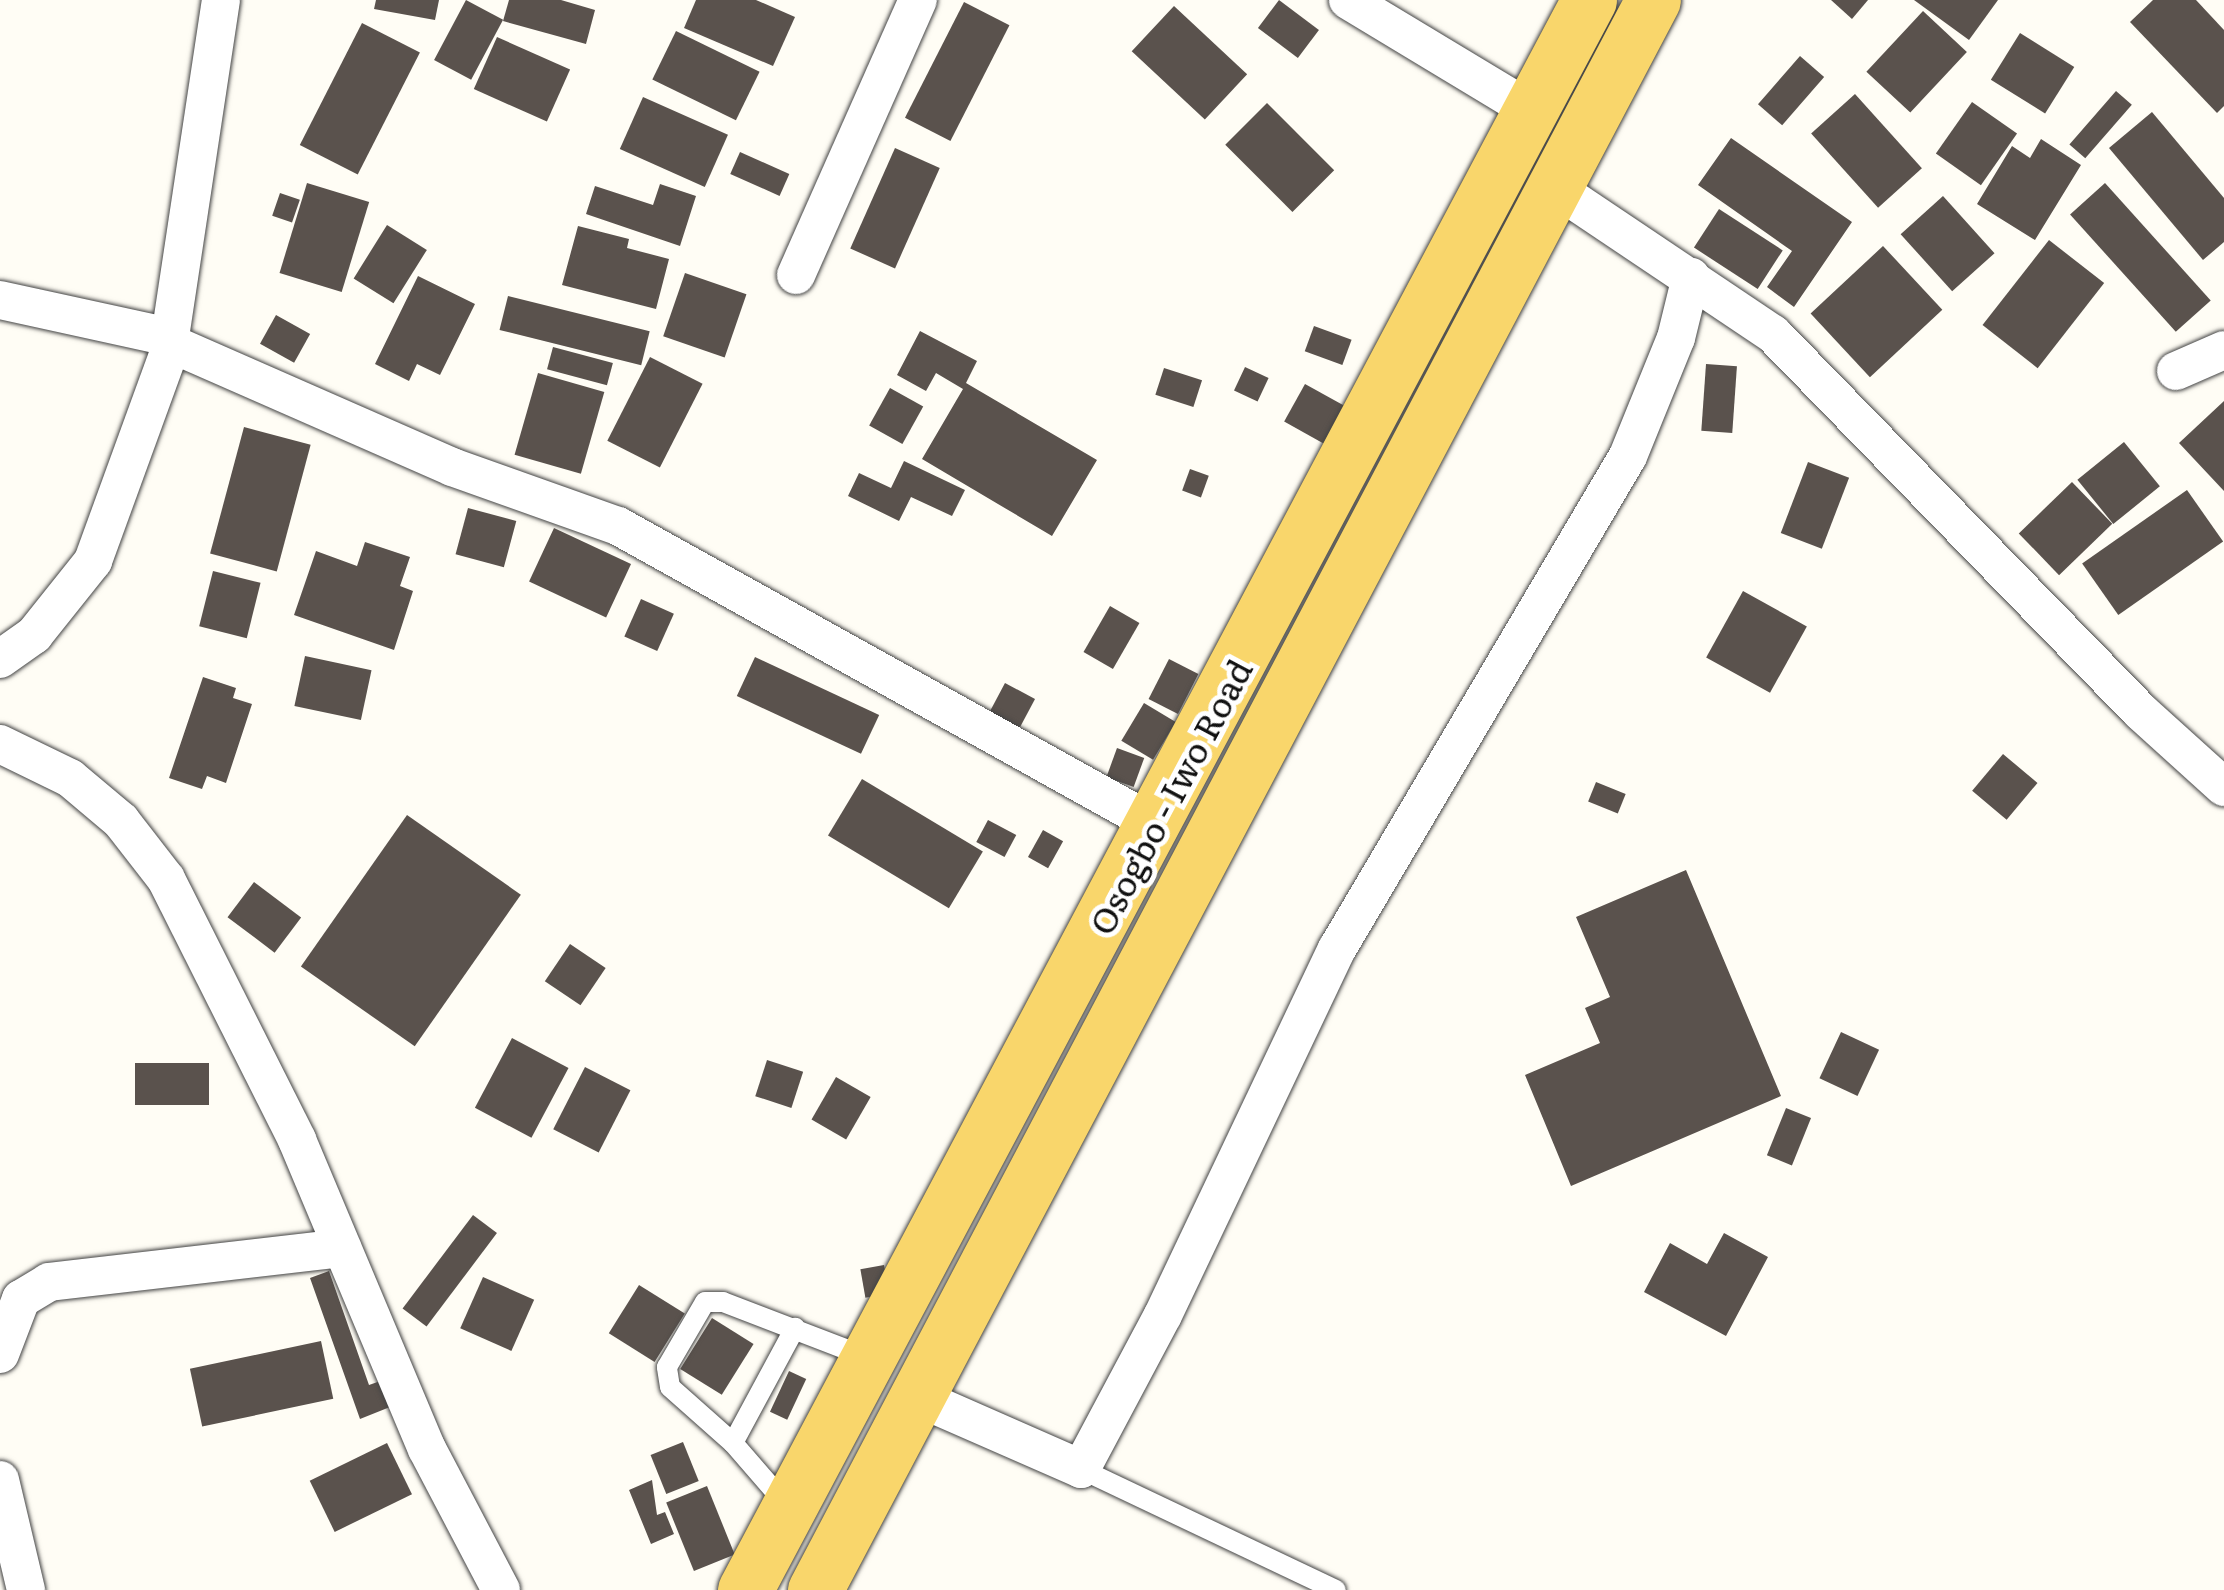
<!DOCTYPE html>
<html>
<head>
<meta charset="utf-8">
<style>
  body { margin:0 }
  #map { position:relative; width:2224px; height:1590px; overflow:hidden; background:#fffdf5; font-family:Literata,serif }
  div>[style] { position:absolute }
  .building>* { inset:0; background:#5a524d; transform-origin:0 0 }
  .roads { filter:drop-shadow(0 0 2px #444) drop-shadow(0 0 2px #444) }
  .lane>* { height:20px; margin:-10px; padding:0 10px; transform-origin:10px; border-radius:10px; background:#fff }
  .street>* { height:38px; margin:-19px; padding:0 19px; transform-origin:19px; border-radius:19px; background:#fff }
  .primary>* { height:55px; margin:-27.5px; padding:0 27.5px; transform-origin:27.5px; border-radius:27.5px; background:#f9d66b }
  span { translate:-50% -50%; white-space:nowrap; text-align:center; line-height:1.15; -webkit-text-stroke:10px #fff; paint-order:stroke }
  .street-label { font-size:35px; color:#111 }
</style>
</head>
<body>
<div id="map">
  <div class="building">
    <div style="clip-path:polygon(376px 0,439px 0,435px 20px,374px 9px)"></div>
    <div style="left:466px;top:0;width:42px;height:68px;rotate:28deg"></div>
    <div style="clip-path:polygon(509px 0,561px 0,595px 10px,586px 44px,503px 21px)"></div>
    <div style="clip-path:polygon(696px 0,756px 0,795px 17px,773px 66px,684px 28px)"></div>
    <div style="left:1279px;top:0;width:50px;height:35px;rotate:37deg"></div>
    <div style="clip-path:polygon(1831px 0,1868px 0,1852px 19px)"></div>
    <div style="clip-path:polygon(1914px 0,1998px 0,1969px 40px)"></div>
    <div style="clip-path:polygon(2153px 0,2196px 0,2224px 30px,2224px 106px,2217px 113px,2130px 22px)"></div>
    <div style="left:964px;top:2px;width:51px;height:130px;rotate:27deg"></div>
    <div style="left:1174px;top:6px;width:100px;height:62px;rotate:43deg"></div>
    <div style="left:1923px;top:11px;width:60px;height:83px;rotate:43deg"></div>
    <div style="left:362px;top:23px;width:65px;height:137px;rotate:27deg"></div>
    <div style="left:676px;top:31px;width:93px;height:54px;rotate:26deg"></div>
    <div style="left:2020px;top:33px;width:64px;height:55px;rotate:32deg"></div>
    <div style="left:497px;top:37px;width:80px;height:57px;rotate:24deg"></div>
    <div style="left:1800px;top:56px;width:32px;height:64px;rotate:41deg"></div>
    <div style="left:2116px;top:91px;width:21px;height:71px;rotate:41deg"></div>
    <div style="left:1855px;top:94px;width:100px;height:59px;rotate:48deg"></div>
    <div style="left:643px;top:97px;width:93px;height:57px;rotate:24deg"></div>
    <div style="left:1972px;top:102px;width:55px;height:63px;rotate:35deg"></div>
    <div style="left:1267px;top:103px;width:95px;height:59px;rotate:45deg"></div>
    <div style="clip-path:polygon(2152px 112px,2224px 198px,2224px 242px,2203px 260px,2109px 148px)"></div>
    <div style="clip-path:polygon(1731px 138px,1852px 222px,1794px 307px,1767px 287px,1792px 251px,1698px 185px)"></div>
    <div style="clip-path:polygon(2041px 139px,2081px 165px,2035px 240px,1977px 204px,2012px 146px,2030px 158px)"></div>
    <div style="left:895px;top:148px;width:49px;height:110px;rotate:24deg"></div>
    <div style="left:740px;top:152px;width:54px;height:24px;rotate:24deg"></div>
    <div style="left:307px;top:183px;width:65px;height:94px;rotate:17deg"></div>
    <div style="left:2105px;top:183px;width:158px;height:47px;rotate:48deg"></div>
    <div style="clip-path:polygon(660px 184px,696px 196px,680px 246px,586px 214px,595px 186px,653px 205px)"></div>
    <div style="left:280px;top:193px;width:21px;height:24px;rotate:19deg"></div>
    <div style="left:1943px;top:196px;width:77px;height:57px;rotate:48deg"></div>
    <div style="left:1719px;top:209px;width:76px;height:46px;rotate:33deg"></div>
    <div style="left:387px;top:225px;width:47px;height:63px;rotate:32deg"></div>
    <div style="clip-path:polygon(578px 226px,629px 239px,627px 248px,669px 259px,656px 309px,562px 285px)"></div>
    <div style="left:2049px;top:240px;width:70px;height:108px;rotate:38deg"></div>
    <div style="left:1883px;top:246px;width:87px;height:99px;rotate:47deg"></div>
    <div style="left:685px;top:273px;width:65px;height:67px;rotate:19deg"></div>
    <div style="clip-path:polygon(418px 276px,475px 304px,440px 375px,417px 364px,409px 381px,375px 364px)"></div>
    <div style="left:508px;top:296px;width:146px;height:35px;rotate:14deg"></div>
    <div style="left:276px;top:315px;width:39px;height:33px;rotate:29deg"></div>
    <div style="left:1314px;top:326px;width:40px;height:27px;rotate:20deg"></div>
    <div style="clip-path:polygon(920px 331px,977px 361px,966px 383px,1097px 460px,1052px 536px,922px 459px,963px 389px,936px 373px,926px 391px,897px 375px)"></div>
    <div style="left:553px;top:347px;width:62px;height:23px;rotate:15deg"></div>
    <div style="left:650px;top:357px;width:59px;height:94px;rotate:27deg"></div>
    <div style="left:1706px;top:364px;width:31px;height:67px;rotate:4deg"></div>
    <div style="left:1245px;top:367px;width:26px;height:26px;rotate:25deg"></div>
    <div style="left:1164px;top:368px;width:40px;height:28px;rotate:18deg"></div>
    <div style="left:538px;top:373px;width:69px;height:85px;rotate:16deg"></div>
    <div style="left:1305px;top:384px;width:45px;height:43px;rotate:29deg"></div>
    <div style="left:890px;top:388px;width:38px;height:43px;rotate:29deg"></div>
    <div style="clip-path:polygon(2224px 401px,2224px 491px,2179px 443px)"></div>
    <div style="left:244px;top:427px;width:69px;height:131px;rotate:15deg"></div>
    <div style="left:2124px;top:442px;width:57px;height:60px;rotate:51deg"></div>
    <div style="clip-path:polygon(904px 461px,965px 490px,952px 516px,911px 497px,899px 521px,848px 496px,859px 473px,891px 488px)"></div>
    <div style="left:1808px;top:462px;width:44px;height:76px;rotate:21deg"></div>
    <div style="left:1190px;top:469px;width:20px;height:23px;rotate:20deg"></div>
    <div style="left:2072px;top:482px;width:58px;height:74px;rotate:46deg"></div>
    <div style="left:2187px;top:490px;width:63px;height:128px;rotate:55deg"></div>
    <div style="left:468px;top:508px;width:50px;height:48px;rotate:15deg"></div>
    <div style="left:554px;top:528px;width:85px;height:59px;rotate:25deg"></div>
    <div style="clip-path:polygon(365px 542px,410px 557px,400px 586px,413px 591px,394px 650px,294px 615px,316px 551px,357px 566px)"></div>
    <div style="left:213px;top:571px;width:49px;height:57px;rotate:14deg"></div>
    <div style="left:1743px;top:591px;width:73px;height:76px;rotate:29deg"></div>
    <div style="left:641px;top:599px;width:36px;height:41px;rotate:24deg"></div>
    <div style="left:1110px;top:606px;width:34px;height:53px;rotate:30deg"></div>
    <div style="left:305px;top:656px;width:68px;height:51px;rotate:12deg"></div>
    <div style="left:755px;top:657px;width:137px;height:43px;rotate:25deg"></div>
    <div style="left:1169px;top:659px;width:33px;height:45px;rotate:27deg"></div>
    <div style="clip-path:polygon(203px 677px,236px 688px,233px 698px,252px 704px,226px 783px,207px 776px,202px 789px,169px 778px)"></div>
    <div style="left:1005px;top:683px;width:34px;height:36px;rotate:28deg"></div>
    <div style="left:1144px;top:703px;width:37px;height:44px;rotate:31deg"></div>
    <div style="left:1117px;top:748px;width:29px;height:31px;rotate:20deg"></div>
    <div style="left:2003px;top:754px;width:45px;height:48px;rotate:40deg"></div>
    <div style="left:862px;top:779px;width:141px;height:66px;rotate:31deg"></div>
    <div style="left:1596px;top:782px;width:32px;height:21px;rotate:22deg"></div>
    <div style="left:407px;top:815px;width:139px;height:185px;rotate:35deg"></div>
    <div style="left:988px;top:820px;width:32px;height:25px;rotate:28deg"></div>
    <div style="left:1043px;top:830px;width:23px;height:31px;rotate:29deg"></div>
    <div style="clip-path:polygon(1686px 870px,1781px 1096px,1571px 1186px,1525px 1075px,1600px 1043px,1585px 1008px,1610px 997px,1576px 917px)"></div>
    <div style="left:254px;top:882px;width:59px;height:44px;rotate:37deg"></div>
    <div style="left:570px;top:944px;width:43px;height:45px;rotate:34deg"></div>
    <div style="left:1841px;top:1032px;width:42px;height:51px;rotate:25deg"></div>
    <div style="left:512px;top:1038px;width:64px;height:79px;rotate:28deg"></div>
    <div style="left:767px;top:1060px;width:38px;height:38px;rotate:18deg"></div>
    <div style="left:209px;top:1063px;width:42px;height:74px;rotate:90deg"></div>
    <div style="left:585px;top:1067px;width:51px;height:70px;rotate:27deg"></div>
    <div style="left:836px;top:1077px;width:40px;height:49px;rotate:30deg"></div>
    <div style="left:1786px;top:1108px;width:27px;height:51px;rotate:22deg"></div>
    <div style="left:473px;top:1215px;width:30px;height:117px;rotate:37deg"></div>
    <div style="clip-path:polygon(1724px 1233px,1768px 1257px,1726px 1336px,1644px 1292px,1670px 1243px,1707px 1264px)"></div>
    <div style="left:884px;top:1265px;width:29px;height:24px;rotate:80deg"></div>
    <div style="clip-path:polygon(329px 1271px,369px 1385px,386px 1379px,395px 1405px,360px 1419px,310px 1278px)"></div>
    <div style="left:483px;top:1277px;width:56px;height:56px;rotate:24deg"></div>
    <div style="left:639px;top:1285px;width:54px;height:57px;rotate:32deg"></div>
    <div style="left:712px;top:1318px;width:49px;height:60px;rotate:32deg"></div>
    <div style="left:321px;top:1341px;width:59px;height:134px;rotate:78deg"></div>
    <div style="left:789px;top:1371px;width:19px;height:45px;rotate:25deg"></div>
    <div style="left:683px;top:1442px;width:42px;height:35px;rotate:68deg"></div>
    <div style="left:387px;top:1443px;width:57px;height:86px;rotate:64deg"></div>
    <div style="clip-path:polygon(652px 1480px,657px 1515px,665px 1512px,674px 1534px,651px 1544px,629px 1490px)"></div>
    <div style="left:707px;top:1486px;width:74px;height:44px;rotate:68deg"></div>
  </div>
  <div class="roads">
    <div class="lane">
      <div style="left:733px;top:1443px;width:131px;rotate:-61.7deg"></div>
      <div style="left:1081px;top:1469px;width:282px;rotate:25.4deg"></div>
      <div style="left:785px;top:1503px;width:79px;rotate:-130.9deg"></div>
      <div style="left:733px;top:1443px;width:84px;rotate:-138.4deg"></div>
      <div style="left:670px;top:1387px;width:20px;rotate:-99deg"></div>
      <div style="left:667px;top:1367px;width:75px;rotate:-59.7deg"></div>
      <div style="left:705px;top:1302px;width:18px"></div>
      <div style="left:723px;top:1302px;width:153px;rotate:21deg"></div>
    </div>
    <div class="street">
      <div style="left:1348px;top:0;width:215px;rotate:31.1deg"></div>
      <div style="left:1554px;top:187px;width:264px;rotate:33.9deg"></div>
      <div style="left:1773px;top:334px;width:528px;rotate:45.77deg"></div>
      <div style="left:2141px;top:712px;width:112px;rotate:42.1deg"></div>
      <div style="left:796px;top:275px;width:301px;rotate:-66.1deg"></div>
      <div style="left:0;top:300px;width:174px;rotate:12.3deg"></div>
      <div style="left:170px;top:337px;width:7px;rotate:74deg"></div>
      <div style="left:172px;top:344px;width:306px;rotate:23.7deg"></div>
      <div style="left:452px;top:467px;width:176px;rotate:19.6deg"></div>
      <div style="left:618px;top:526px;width:613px;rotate:29.07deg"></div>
      <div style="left:170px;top:337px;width:341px;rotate:-81.4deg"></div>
      <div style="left:2176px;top:371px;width:52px;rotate:-23.6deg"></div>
      <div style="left:0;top:659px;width:42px;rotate:-35.2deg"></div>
      <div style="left:34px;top:635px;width:95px;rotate:-51.4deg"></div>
      <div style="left:93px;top:561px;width:231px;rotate:-70deg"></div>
      <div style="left:0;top:744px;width:78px;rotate:25.9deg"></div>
      <div style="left:70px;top:778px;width:67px;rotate:40.1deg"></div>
      <div style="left:121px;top:821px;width:73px;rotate:52.2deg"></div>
      <div style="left:166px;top:879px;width:292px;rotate:63.3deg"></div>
      <div style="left:297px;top:1140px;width:335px;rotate:67.2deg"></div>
      <div style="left:427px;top:1449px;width:159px;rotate:62.3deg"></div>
      <div style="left:0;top:1354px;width:59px;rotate:-69.1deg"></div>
      <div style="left:21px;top:1299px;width:33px;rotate:-31deg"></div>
      <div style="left:49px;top:1282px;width:295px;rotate:-6.6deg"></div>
      <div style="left:917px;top:1397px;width:179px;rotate:23.7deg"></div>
      <div style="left:1081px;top:1469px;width:174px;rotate:-62deg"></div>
      <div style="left:1163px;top:1315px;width:405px;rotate:-64.6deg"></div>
      <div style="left:1337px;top:949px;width:572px;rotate:-59.45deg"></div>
      <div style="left:1628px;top:456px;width:127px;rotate:-67.9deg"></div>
      <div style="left:1676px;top:338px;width:63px;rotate:-76.2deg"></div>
      <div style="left:0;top:1480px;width:113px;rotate:76.7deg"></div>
    </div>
    <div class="primary">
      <div style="left:745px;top:1590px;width:1800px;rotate:-62.04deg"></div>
      <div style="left:815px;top:1590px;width:1797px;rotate:-62.21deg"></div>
    </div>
  </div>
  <div class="street-label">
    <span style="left:1169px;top:796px;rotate:-62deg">Osogbo - Iwo Road</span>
  </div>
</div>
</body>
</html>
